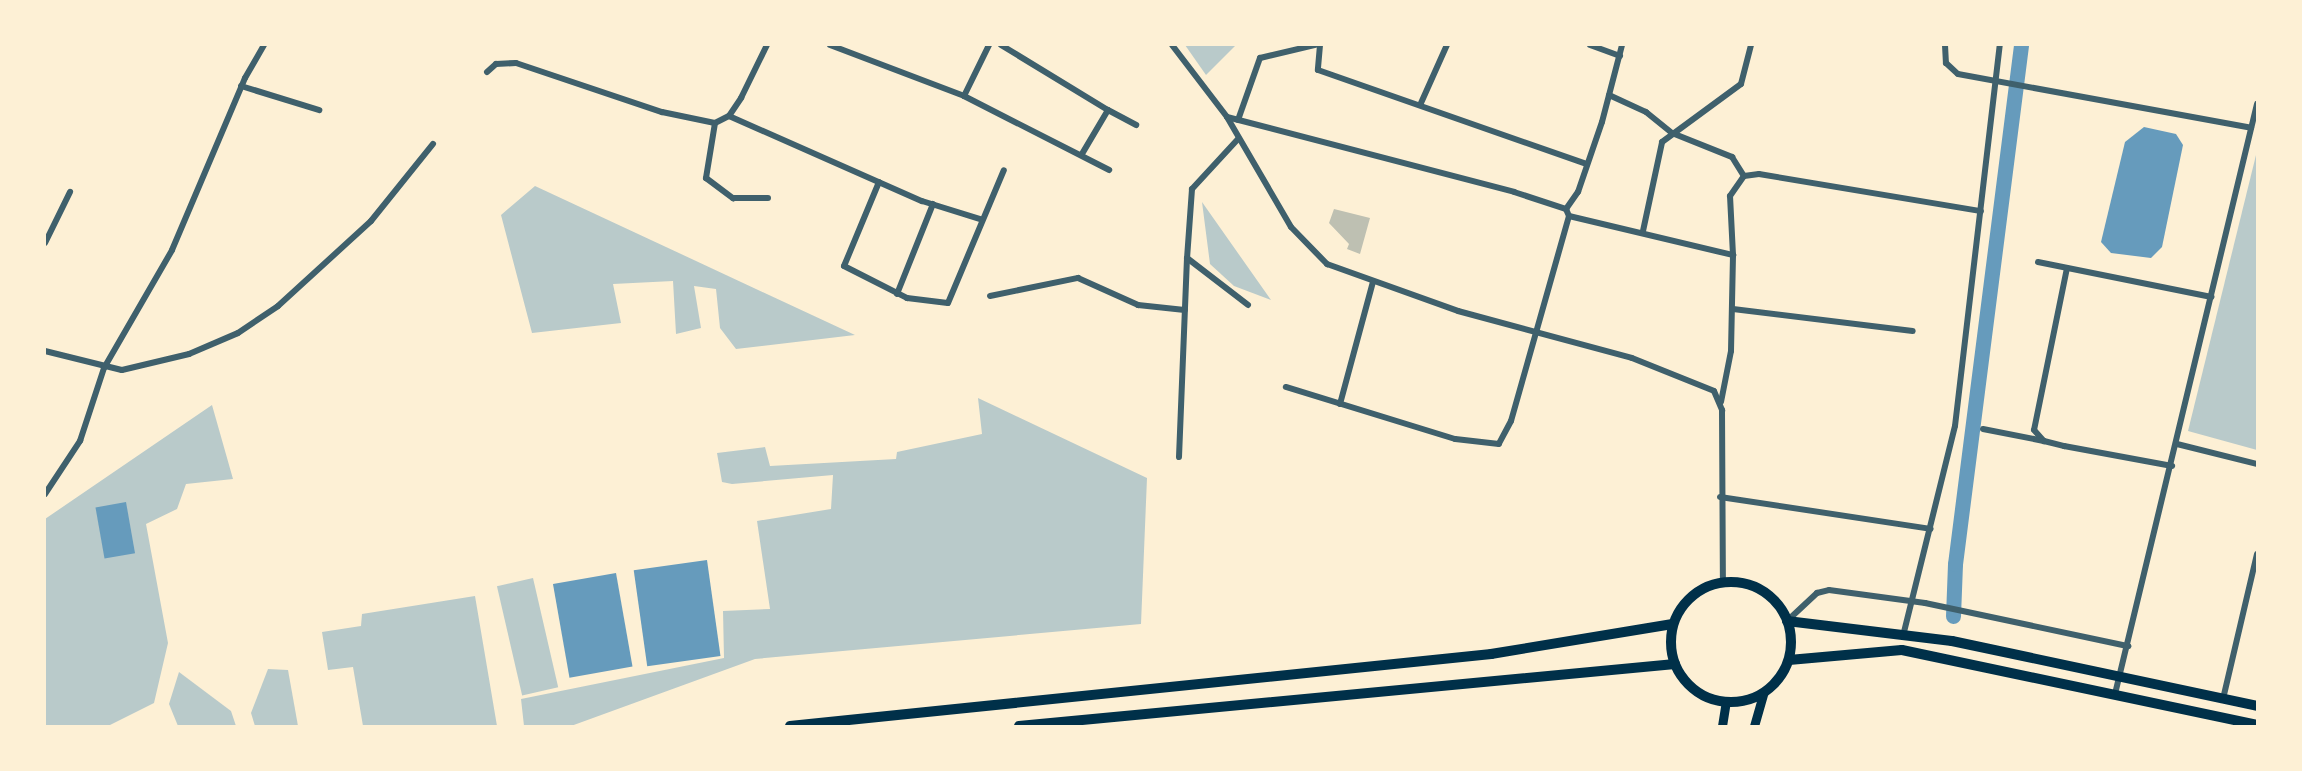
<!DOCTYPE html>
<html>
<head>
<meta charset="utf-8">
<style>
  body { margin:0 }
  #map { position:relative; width:2302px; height:771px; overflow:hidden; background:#fdf0d5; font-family:Bitter,serif }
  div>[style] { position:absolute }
  .green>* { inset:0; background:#b9caca; transform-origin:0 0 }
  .water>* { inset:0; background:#669bbc; transform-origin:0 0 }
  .canal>* { height:15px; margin:-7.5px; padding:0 7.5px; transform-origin:7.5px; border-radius:7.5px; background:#669bbc }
  .building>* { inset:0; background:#bec0b2 }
  .minor>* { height:6px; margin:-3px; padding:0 3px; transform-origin:3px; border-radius:3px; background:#3f606c }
  .primary>* { height:9px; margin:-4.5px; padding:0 4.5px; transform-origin:4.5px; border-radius:4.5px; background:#003049 }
  .trunk>* { height:10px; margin:-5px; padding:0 5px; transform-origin:5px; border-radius:5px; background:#003049 }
  .trunk>.ring { margin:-5px; padding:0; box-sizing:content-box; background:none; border:10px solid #003049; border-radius:50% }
  span { translate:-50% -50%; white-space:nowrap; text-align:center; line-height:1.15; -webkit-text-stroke:6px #fdf0d5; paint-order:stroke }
  .frame { position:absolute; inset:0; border:46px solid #fdf0d5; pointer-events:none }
</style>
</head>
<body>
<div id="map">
  <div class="green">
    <div style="clip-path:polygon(1185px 45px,1236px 45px,1206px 75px)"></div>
    <div style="clip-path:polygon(2257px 151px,2257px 450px,2188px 431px)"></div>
    <div style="clip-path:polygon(535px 186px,855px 335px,736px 349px,720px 328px,716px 289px,694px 286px,701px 328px,676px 334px,673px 281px,613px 284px,621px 323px,532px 333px,501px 215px)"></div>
    <div style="clip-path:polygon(1202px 202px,1240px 256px,1271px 300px,1234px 286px,1210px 264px)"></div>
    <div style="clip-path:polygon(978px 398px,1147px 478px,1141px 624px,755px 659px,571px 726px,524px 726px,521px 699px,724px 658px,723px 611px,770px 609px,757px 521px,831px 509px,833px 475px,732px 484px,722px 482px,717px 453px,765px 447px,770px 466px,896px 459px,897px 452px,982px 434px)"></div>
    <div style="clip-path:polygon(212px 405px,233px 479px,186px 484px,177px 509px,146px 524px,168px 643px,154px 703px,108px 726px,45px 726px,45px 519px)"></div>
    <div style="left:533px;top:578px;width:112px;height:37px;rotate:77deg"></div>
    <div style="clip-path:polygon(475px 596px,497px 726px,363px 726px,353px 667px,328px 670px,322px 632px,361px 626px,362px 614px)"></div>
    <div style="clip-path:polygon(268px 669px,288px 670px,298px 726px,255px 726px,251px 713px)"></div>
    <div style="clip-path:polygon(179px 672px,231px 711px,236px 726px,178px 726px,169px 704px)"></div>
  </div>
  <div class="water">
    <div style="clip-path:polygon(2144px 127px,2176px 134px,2183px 145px,2162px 247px,2151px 258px,2111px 253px,2101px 242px,2125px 142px)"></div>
    <div style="left:126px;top:502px;width:52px;height:31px;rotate:80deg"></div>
    <div style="left:707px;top:560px;width:97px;height:74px;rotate:82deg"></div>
    <div style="left:616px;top:573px;width:95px;height:64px;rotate:80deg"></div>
  </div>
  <div class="canal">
    <div style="left:1953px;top:616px;width:52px;rotate:-87.8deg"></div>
    <div style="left:1955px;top:564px;width:523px;rotate:-82.75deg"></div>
  </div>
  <div class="building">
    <div style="clip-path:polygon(1334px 209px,1370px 218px,1360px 254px,1347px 249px,1349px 244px,1329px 223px)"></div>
  </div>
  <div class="minor">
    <div style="left:830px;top:45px;width:143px;rotate:20.8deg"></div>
    <div style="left:964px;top:96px;width:163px;rotate:27deg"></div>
    <div style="left:1001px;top:45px;width:125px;rotate:31.3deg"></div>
    <div style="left:1108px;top:110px;width:51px;rotate:120.6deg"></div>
    <div style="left:1172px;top:45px;width:91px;rotate:52.6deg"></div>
    <div style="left:1227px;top:117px;width:127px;rotate:59.8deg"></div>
    <div style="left:1291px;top:227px;width:52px;rotate:45.8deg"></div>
    <div style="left:1327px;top:264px;width:139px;rotate:19.7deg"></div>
    <div style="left:1458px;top:311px;width:180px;rotate:15.1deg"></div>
    <div style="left:1632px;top:358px;width:88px;rotate:21.9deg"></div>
    <div style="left:1714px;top:391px;width:21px;rotate:67deg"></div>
    <div style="left:1722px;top:410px;width:173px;rotate:89.7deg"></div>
    <div style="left:1320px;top:45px;width:25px;rotate:95deg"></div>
    <div style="left:1318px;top:70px;width:285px;rotate:19.3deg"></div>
    <div style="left:1590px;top:45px;width:32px;rotate:20deg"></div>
    <div style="left:1945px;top:45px;width:18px;rotate:87deg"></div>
    <div style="left:1946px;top:63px;width:16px;rotate:43deg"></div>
    <div style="left:1958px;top:74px;width:298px;rotate:10.4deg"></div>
    <div style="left:487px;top:72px;width:12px;rotate:-42deg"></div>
    <div style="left:496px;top:64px;width:20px;rotate:-3deg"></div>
    <div style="left:516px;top:63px;width:154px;rotate:18.6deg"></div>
    <div style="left:662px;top:112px;width:54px;rotate:11.7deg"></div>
    <div style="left:715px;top:123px;width:16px;rotate:-27deg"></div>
    <div style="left:729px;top:116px;width:22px;rotate:-56deg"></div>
    <div style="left:741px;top:98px;width:59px;rotate:-63.9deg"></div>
    <div style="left:241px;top:86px;width:82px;rotate:17.1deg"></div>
    <div style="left:1609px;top:95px;width:41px;rotate:24.7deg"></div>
    <div style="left:1646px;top:112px;width:33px;rotate:39deg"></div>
    <div style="left:1672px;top:133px;width:65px;rotate:21.8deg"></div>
    <div style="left:1732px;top:157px;width:22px;rotate:58deg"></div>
    <div style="left:964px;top:96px;width:57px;rotate:-63.9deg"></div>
    <div style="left:1421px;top:103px;width:64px;rotate:-65.9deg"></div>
    <div style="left:1108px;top:110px;width:32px;rotate:28deg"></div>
    <div style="left:729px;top:116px;width:211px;rotate:23.8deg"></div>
    <div style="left:922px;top:201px;width:61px;rotate:17.2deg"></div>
    <div style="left:1227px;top:117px;width:297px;rotate:14.6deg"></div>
    <div style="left:1514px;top:192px;width:55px;rotate:18.1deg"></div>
    <div style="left:1566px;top:209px;width:8px;rotate:67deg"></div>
    <div style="left:1569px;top:216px;width:213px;rotate:105.8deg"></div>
    <div style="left:1511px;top:421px;width:26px;rotate:118deg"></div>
    <div style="left:1499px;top:444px;width:44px;rotate:-173.5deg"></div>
    <div style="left:1455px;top:439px;width:177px;rotate:-162.9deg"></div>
    <div style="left:1238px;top:120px;width:66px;rotate:-70.5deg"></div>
    <div style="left:1260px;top:58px;width:57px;rotate:-13.3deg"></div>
    <div style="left:715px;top:123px;width:56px;rotate:99.3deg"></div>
    <div style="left:706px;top:178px;width:34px;rotate:37deg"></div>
    <div style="left:733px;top:198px;width:35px"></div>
    <div style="left:1238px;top:139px;width:68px;rotate:132.6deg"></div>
    <div style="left:1192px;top:189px;width:69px;rotate:94.1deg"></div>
    <div style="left:1187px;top:258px;width:77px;rotate:37.6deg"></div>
    <div style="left:879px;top:182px;width:91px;rotate:112.6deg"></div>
    <div style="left:844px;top:266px;width:71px;rotate:26.9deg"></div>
    <div style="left:907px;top:298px;width:41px;rotate:7deg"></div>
    <div style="left:948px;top:303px;width:144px;rotate:-67.2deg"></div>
    <div style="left:1566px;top:209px;width:21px;rotate:-55deg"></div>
    <div style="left:1578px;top:192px;width:74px;rotate:-71.1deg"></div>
    <div style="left:1602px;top:122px;width:80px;rotate:-75.4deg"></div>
    <div style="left:1569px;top:216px;width:169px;rotate:13.4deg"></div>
    <div style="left:1733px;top:255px;width:59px;rotate:-92.9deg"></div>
    <div style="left:1730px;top:196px;width:24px;rotate:-55deg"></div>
    <div style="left:1744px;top:176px;width:15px;rotate:-8deg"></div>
    <div style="left:1759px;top:174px;width:225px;rotate:9.5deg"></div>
    <div style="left:1643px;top:231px;width:91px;rotate:-77.9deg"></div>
    <div style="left:1662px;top:142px;width:98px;rotate:-36.3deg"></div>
    <div style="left:1741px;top:84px;width:40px;rotate:-75.6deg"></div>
    <div style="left:45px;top:243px;width:57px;rotate:-63.9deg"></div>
    <div style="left:2038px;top:262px;width:177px;rotate:11.4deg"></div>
    <div style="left:2067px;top:268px;width:165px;rotate:101.5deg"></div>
    <div style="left:2034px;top:430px;width:15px;rotate:48deg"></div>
    <div style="left:2044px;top:441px;width:21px;rotate:14deg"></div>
    <div style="left:2064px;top:446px;width:110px;rotate:10.5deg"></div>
    <div style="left:897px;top:294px;width:97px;rotate:-68.2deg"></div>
    <div style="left:990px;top:296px;width:90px;rotate:-11.6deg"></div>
    <div style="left:1078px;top:278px;width:66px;rotate:24.2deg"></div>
    <div style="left:1138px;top:305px;width:47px;rotate:6.1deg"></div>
    <div style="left:1733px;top:309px;width:181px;rotate:7deg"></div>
    <div style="left:45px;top:351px;width:79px;rotate:13.9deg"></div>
    <div style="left:122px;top:370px;width:69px;rotate:-13.4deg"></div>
    <div style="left:189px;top:354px;width:53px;rotate:-23.2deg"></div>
    <div style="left:238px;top:333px;width:48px;rotate:-34deg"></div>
    <div style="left:278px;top:306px;width:126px;rotate:-42.4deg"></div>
    <div style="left:371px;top:221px;width:99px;rotate:-51.2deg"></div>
    <div style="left:1721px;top:402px;width:52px;rotate:-78.9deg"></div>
    <div style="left:1731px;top:351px;width:96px;rotate:-88.8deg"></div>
    <div style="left:1340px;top:404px;width:126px;rotate:-74.9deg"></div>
    <div style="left:1983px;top:429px;width:62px;rotate:11.1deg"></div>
    <div style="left:2177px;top:444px;width:82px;rotate:14deg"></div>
    <div style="left:1179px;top:457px;width:199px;rotate:-87.7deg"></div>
    <div style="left:45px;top:494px;width:64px;rotate:-56.6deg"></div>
    <div style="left:80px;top:441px;width:77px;rotate:-71.8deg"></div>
    <div style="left:104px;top:368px;width:136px;rotate:-60deg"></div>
    <div style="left:172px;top:250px;width:187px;rotate:-67deg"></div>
    <div style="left:245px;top:78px;width:38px;rotate:-60deg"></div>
    <div style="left:1720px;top:497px;width:213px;rotate:8.6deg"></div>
    <div style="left:1787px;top:621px;width:41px;rotate:-43deg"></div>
    <div style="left:1817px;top:593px;width:12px;rotate:-14deg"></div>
    <div style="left:1829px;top:590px;width:97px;rotate:7.7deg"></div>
    <div style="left:1925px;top:603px;width:208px;rotate:12deg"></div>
    <div style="left:1904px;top:632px;width:212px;rotate:-76.1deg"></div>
    <div style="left:1955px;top:426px;width:384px;rotate:-83.3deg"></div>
    <div style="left:2115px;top:694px;width:607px;rotate:-76.47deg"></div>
    <div style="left:2223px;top:699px;width:149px;rotate:-76.8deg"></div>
  </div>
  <div class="primary">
    <div style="left:1722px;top:726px;width:24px;rotate:-81deg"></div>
    <div style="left:1754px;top:726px;width:35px;rotate:-74deg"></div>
  </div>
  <div class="trunk">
    <div class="ring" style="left:1671px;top:582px;width:110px;height:110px"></div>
    <div style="left:1787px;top:621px;width:166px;rotate:6.9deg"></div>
    <div style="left:1952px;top:641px;width:312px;rotate:12deg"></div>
    <div style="left:1789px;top:660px;width:113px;rotate:-5.1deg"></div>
    <div style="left:1902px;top:650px;width:363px;rotate:11.9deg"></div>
    <div style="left:790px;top:726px;width:705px;rotate:-5.86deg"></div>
    <div style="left:1491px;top:654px;width:184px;rotate:-9.4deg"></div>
    <div style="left:1019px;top:726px;width:659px;rotate:-5.4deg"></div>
  </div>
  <div class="frame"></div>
</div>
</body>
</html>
